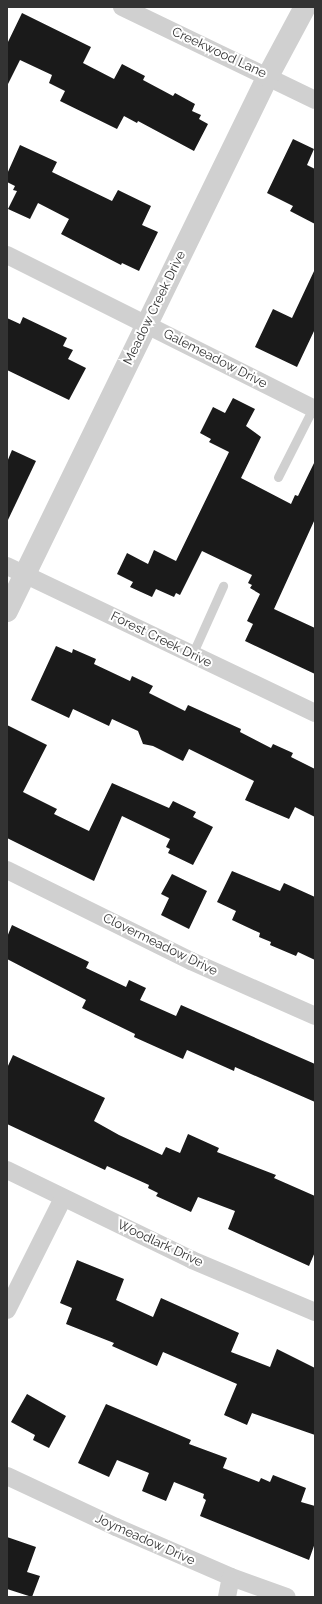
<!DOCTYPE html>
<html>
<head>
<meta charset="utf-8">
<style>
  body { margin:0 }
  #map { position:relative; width:322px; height:1604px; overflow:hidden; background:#fff; font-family:Raleway,sans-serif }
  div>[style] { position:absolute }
  .building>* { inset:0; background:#1a1a1a }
  .service>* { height:9px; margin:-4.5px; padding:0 4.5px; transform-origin:4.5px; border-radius:4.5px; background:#d0d0d0 }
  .minor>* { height:18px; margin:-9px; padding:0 9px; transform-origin:9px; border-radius:9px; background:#d0d0d0 }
  .tertiary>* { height:22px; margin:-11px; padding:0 11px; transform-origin:11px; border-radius:11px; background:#d0d0d0 }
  span { translate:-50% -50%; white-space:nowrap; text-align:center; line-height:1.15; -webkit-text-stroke:4px #fff; paint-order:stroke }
  .street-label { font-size:13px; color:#333 }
  .frame { position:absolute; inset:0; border:8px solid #333; pointer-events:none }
</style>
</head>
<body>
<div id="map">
  <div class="building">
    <div style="clip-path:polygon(22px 13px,91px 47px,83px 63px,114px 79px,122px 64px,145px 76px,143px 80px,173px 96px,175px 93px,195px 104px,192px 111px,201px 115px,199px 119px,208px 124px,194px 151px,138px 121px,137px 123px,124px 116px,117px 129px,60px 101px,65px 91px,49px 83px,52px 75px,20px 60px,7px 86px,7px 44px)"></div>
    <div style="clip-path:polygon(293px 139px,314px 149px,307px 165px,315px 169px,315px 224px,290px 211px,293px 206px,267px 193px)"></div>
    <div style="clip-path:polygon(20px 145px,57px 162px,52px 172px,112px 201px,118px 190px,151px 206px,142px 225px,158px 232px,139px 271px,122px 263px,121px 265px,61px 234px,69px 219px,38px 203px,30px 219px,8px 209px,17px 191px,13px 190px,15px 186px,7px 182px,7px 174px)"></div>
    <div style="clip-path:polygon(315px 269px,315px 329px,297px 367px,255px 347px,273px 309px,292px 318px)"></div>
    <div style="clip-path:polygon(23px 317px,67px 338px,63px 346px,73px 350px,68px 359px,86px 368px,69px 400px,7px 370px,7px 318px,20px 324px)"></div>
    <div style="clip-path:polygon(233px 398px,255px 409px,246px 426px,261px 437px,241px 478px,291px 504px,295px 495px,298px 496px,315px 461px,315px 519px,274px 609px,315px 628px,315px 674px,245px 641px,253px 624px,247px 621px,260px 594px,250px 588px,252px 585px,248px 583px,252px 575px,202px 551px,180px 595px,176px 593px,174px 597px,156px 589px,152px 597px,130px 587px,133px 582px,117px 574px,127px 553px,148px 564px,154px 550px,176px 561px,229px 452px,209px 442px,211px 439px,200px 433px,213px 407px,225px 413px)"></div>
    <div style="clip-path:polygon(12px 450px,36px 461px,7px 522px,7px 462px)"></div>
    <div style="clip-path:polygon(56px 646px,72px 653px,73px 649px,96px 659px,94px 664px,130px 681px,132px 676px,153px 686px,149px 693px,185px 711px,188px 705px,241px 729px,240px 732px,271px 748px,273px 744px,293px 753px,291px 757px,315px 769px,315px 817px,295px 807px,289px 819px,245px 800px,254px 781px,189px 749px,183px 761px,153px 746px,143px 744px,138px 731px,112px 719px,109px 726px,73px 709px,69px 718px,31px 700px)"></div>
    <div style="clip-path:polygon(7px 725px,47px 745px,23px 792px,57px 809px,54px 814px,89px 831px,112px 783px,169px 808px,173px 801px,196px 812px,193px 817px,213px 827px,193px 865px,168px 853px,170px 849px,166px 847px,170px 839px,122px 816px,94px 881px,7px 838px)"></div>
    <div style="clip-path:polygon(232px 871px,280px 891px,284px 883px,315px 897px,315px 960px,298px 952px,296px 956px,270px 945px,271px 942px,259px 937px,260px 933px,232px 920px,236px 911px,217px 902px)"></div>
    <div style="clip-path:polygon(172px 874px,207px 891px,189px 929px,161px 915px,169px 898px,161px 894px)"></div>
    <div style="clip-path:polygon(12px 925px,89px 962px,86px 968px,126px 987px,129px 980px,146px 988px,140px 1000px,176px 1016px,181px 1005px,315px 1064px,315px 1102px,235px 1067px,234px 1071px,187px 1050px,183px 1059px,134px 1037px,135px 1034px,82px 1008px,86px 1000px,7px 959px,7px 937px)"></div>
    <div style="clip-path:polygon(13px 1055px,105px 1098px,94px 1121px,119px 1135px,162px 1155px,166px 1147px,180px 1153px,188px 1134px,219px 1148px,217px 1152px,276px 1175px,274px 1178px,315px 1196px,315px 1252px,309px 1266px,228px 1229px,235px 1211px,198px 1197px,191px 1212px,156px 1196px,158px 1193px,148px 1188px,149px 1185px,107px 1166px,105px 1170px,7px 1124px,7px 1068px)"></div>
    <div style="clip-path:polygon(77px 1260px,124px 1279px,116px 1300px,153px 1317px,161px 1298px,239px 1333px,231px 1352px,270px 1367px,277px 1349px,315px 1368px,315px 1435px,252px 1413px,247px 1425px,224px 1415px,237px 1384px,163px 1352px,157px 1366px,112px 1346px,114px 1343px,66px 1324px,72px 1308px,60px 1303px)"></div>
    <div style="clip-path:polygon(27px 1394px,66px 1416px,49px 1448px,33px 1440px,35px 1435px,11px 1422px)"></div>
    <div style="clip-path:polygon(106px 1404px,191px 1440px,189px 1444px,227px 1458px,223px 1468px,259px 1482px,261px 1478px,270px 1482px,273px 1475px,306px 1488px,301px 1502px,315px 1506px,315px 1543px,309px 1560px,200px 1516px,206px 1500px,203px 1498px,204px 1494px,174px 1482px,166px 1501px,142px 1491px,149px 1473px,117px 1460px,109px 1477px,78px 1463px)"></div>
    <div style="clip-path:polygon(7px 1537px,36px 1547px,27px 1572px,40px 1576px,32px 1597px,7px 1589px)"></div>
  </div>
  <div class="service">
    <div style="left:278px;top:477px;width:77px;rotate:-63.1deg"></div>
    <div style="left:192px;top:655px;width:76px;rotate:-65.8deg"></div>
  </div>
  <div class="minor">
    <div style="left:122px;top:7px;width:214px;rotate:25.7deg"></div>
    <div style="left:7px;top:255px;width:344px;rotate:26.6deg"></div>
    <div style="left:7px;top:566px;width:341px;rotate:25.5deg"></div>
    <div style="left:7px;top:870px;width:205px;rotate:26.3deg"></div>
    <div style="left:191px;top:961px;width:136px;rotate:23.9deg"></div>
    <div style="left:7px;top:1170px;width:206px;rotate:25.9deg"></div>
    <div style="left:192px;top:1260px;width:134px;rotate:22.9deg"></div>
    <div style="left:7px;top:1310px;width:125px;rotate:-63.4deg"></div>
    <div style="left:7px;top:1476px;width:120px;rotate:25.1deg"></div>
    <div style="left:116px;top:1527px;width:125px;rotate:23.5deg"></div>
    <div style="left:231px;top:1577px;width:59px;rotate:19.7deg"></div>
    <div style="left:227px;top:1597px;width:20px;rotate:-79deg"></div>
  </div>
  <div class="tertiary">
    <div style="left:7px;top:611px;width:595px;rotate:-63.99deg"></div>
    <div style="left:268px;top:76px;width:78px;rotate:-61.8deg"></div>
  </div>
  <div class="street-label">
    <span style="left:219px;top:53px;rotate:25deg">Creekwood Lane</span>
    <span style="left:155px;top:308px;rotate:-64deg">Meadow Creek Drive</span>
    <span style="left:215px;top:359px;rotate:27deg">Galemeadow Drive</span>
    <span style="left:161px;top:640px;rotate:26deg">Forest Creek Drive</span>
    <span style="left:160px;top:945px;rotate:26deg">Clovermeadow Drive</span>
    <span style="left:160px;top:1244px;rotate:25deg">Woodlark Drive</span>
    <span style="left:145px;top:1540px;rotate:24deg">Joymeadow Drive</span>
  </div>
  <div class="frame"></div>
</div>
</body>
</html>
